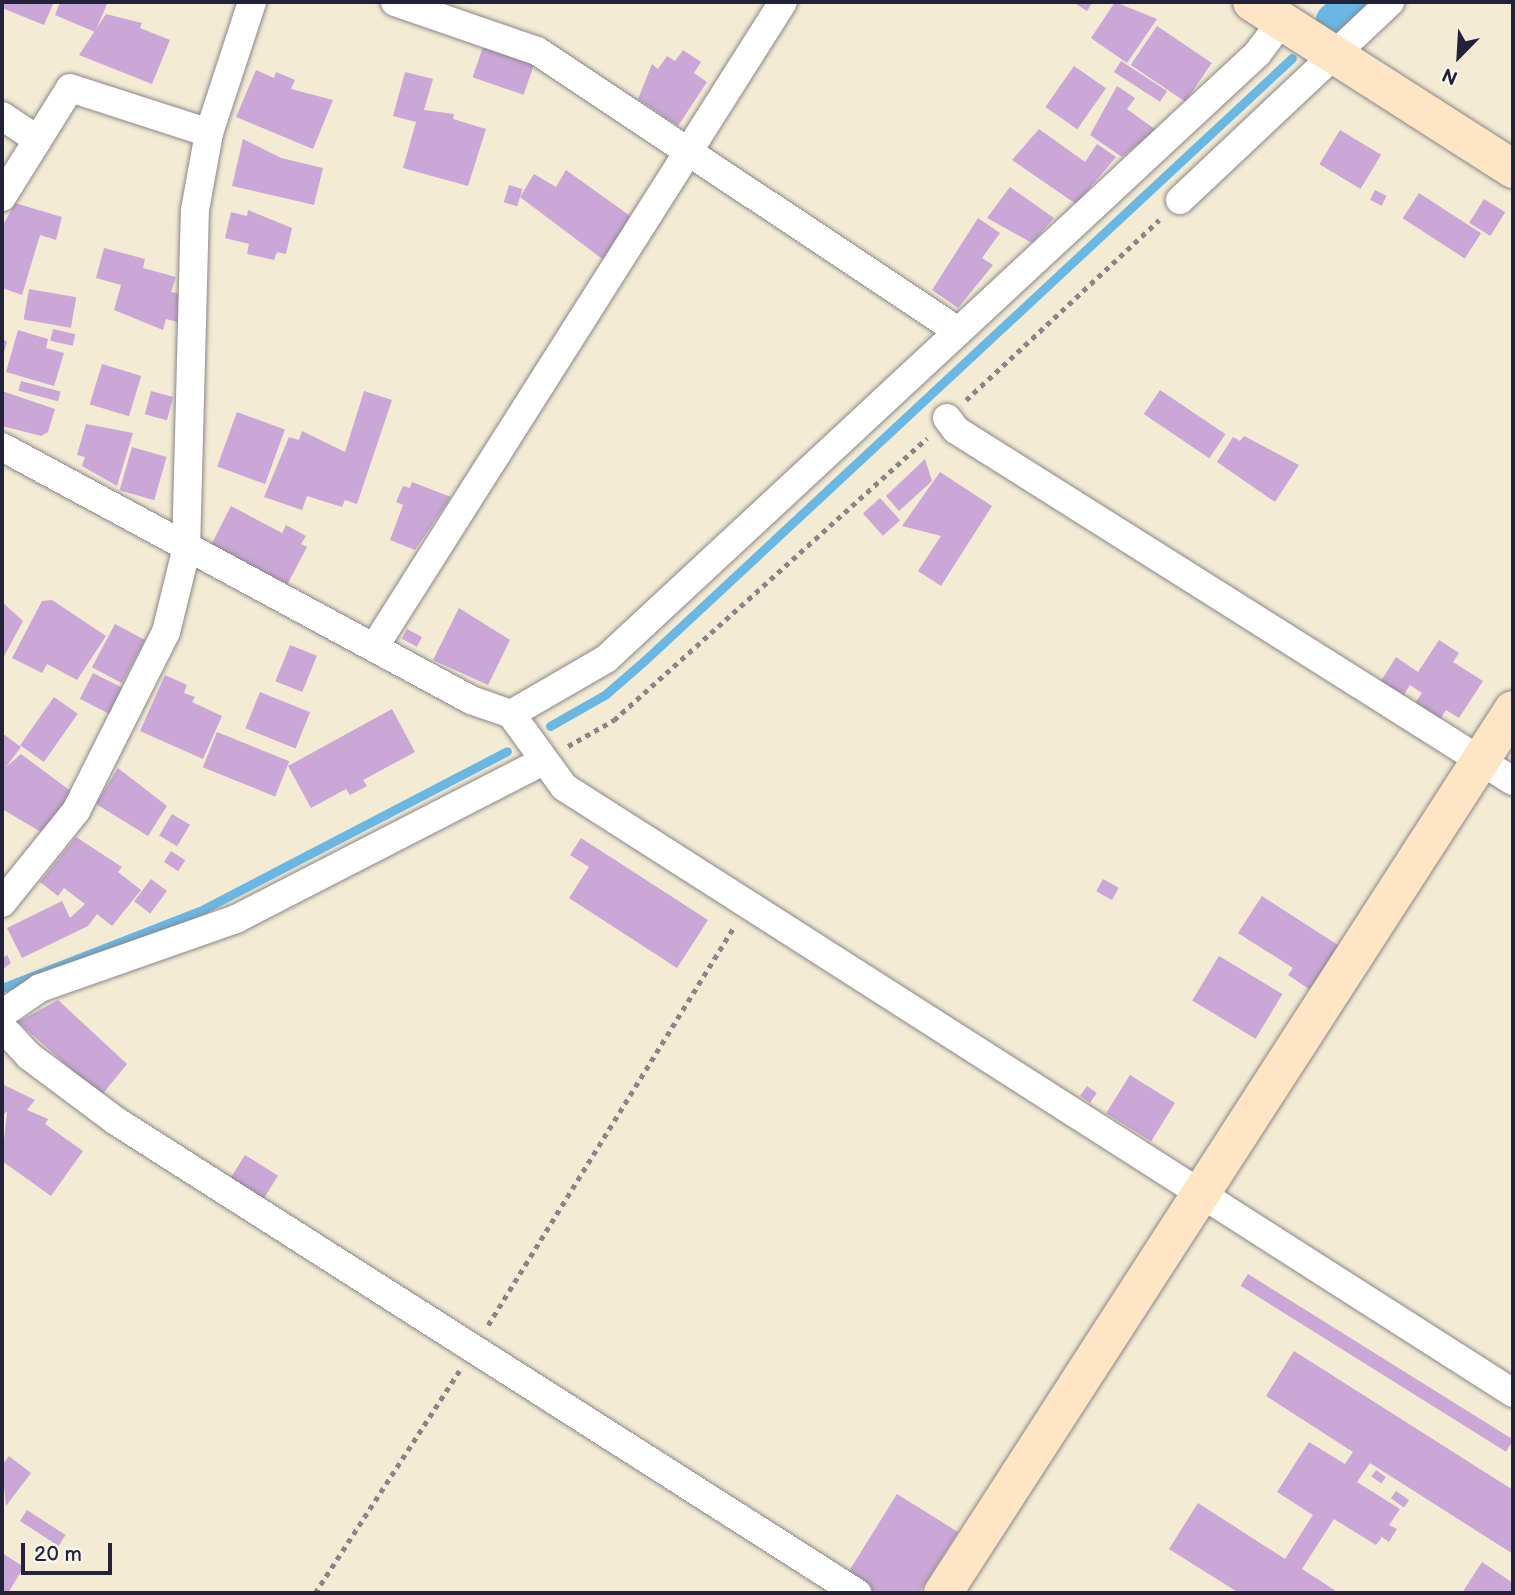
<!DOCTYPE html>
<html>
<head>
<meta charset="utf-8">
<style>
  body { margin:0 }
  #map { position:relative; width:1515px; height:1595px; overflow:hidden; background:#f3ebd4; font-family:"Balsamiq Sans",sans-serif }
  div>[style] { position:absolute }
  .stream>* { height:9px; margin:-4.5px; padding:0 4.5px; transform-origin:4.5px; border-radius:4.5px; background:#6ab7e4 }
  .canal>* { height:32px; margin:-16px; padding:0 16px; transform-origin:16px; border-radius:16px; background:#6ab7e4 }
  .building>* { inset:0; background:#caa7d6; transform-origin:0 0 }
  .path>* { height:4.5px; margin-top:-2.25px; transform-origin:0; background:repeating-linear-gradient(90deg,#8a8688 0 5px,transparent 0 10px) }
  .roads { filter:drop-shadow(0 0 2px #8a8688) drop-shadow(0 0 2px #8a8688) }
  .street>* { height:28px; margin:-14px; padding:0 14px; transform-origin:14px; border-radius:14px; background:#fff }
  .secondary>* { height:38px; margin:-19px; padding:0 19px; transform-origin:19px; border-radius:19px; background:#fee5c5 }
  span { translate:-50% -50%; white-space:nowrap; text-align:center; line-height:1.15; -webkit-text-stroke:7px #fbf7ec; paint-order:stroke }
  .frame { position:absolute; inset:0; border:4px solid #22223b; pointer-events:none }
  .north { position:absolute; left:1424px; top:21px; width:70px; height:70px; -webkit-text-stroke:5px #fbf7ec; paint-order:stroke; rotate:204deg; font-size:19px; font-weight:700; line-height:28px; text-align:center; color:#22223b }
  .north::after { content:''; display:block; margin:auto; width:24px; height:32px; background:#22223b; clip-path:polygon(50% 0,100% 100%,50% 72%,0 100%) }
  .scale { position:absolute; left:21px; top:1543px; width:91px; height:32px; box-sizing:border-box; border:4px solid #22223b; border-top:0; padding-left:9px; font-size:21px; line-height:24px; white-space:nowrap; color:#22223b; -webkit-text-stroke:5px #fbf7ec; paint-order:stroke }
</style>
</head>
<body>
<div id="map">
  <div class="stream">
    <div style="left:550px;top:726px;width:64px;rotate:-29.7deg"></div>
    <div style="left:606px;top:694px;width:50px;rotate:-41deg"></div>
    <div style="left:644px;top:661px;width:885px;rotate:-42.94deg"></div>
    <div style="left:2px;top:988px;width:212px;rotate:-21.3deg"></div>
    <div style="left:200px;top:911px;width:346px;rotate:-27.5deg"></div>
  </div>
  <div class="canal">
    <div style="left:1332px;top:20px;width:27px;rotate:-42deg"></div>
  </div>
  <div class="building">
    <div style="clip-path:polygon(2px 2px,54px 2px,44px 25px,2px 8px)"></div>
    <div style="clip-path:polygon(60px 2px,108px 2px,95px 32px,55px 15px)"></div>
    <div style="clip-path:polygon(1073px 2px,1093px 2px,1087px 11px)"></div>
    <div style="clip-path:polygon(1115px 2px,1157px 19px,1127px 63px,1091px 38px)"></div>
    <div style="clip-path:polygon(106px 14px,142px 23px,140px 28px,170px 40px,152px 84px,79px 55px)"></div>
    <div style="left:1157px;top:26px;width:66px;height:47px;rotate:34deg"></div>
    <div style="left:483px;top:47px;width:54px;height:32px;rotate:19deg"></div>
    <div style="clip-path:polygon(683px 50px,701px 62px,694px 73px,707px 82px,678px 126px,638px 99px,652px 64px,658px 69px,667px 56px,675px 61px)"></div>
    <div style="left:1121px;top:61px;width:55px;height:13px;rotate:33deg"></div>
    <div style="left:1074px;top:66px;width:39px;height:50px;rotate:35deg"></div>
    <div style="clip-path:polygon(256px 70px,274px 78px,276px 72px,295px 80px,291px 89px,333px 100px,313px 149px,236px 117px)"></div>
    <div style="clip-path:polygon(405px 72px,433px 79px,424px 110px,454px 114px,453px 119px,486px 129px,468px 186px,403px 168px,416px 122px,393px 116px)"></div>
    <div style="clip-path:polygon(1117px 86px,1135px 98px,1127px 109px,1156px 130px,1122px 157px,1090px 135px)"></div>
    <div style="clip-path:polygon(1039px 129px,1085px 162px,1097px 144px,1116px 157px,1076px 204px,1012px 160px)"></div>
    <div style="left:1340px;top:130px;width:48px;height:40px;rotate:31deg"></div>
    <div style="clip-path:polygon(243px 139px,281px 158px,323px 168px,314px 205px,232px 186px)"></div>
    <div style="clip-path:polygon(566px 170px,633px 218px,605px 261px,520px 197px,534px 174px,556px 187px)"></div>
    <div style="left:509px;top:185px;width:14px;height:18px;rotate:17deg"></div>
    <div style="clip-path:polygon(1010px 187px,1054px 218px,1032px 243px,987px 218px)"></div>
    <div style="left:1375px;top:190px;width:13px;height:11px;rotate:27deg"></div>
    <div style="left:1419px;top:193px;width:74px;height:30px;rotate:33deg"></div>
    <div style="left:1484px;top:199px;width:25px;height:28px;rotate:32deg"></div>
    <div style="clip-path:polygon(15px 203px,62px 217px,56px 240px,40px 235px,22px 295px,2px 288px,2px 227px)"></div>
    <div style="clip-path:polygon(248px 210px,292px 228px,286px 254px,277px 252px,274px 260px,247px 254px,249px 244px,225px 238px,231px 212px,247px 216px)"></div>
    <div style="clip-path:polygon(978px 218px,1000px 233px,982px 258px,993px 265px,958px 308px,932px 290px)"></div>
    <div style="clip-path:polygon(104px 248px,145px 259px,143px 268px,176px 277px,171px 292px,182px 294px,181px 323px,166px 319px,163px 330px,114px 310px,121px 285px,96px 278px)"></div>
    <div style="left:29px;top:289px;width:48px;height:31px;rotate:10deg"></div>
    <div style="left:53px;top:329px;width:23px;height:12px;rotate:13deg"></div>
    <div style="clip-path:polygon(18px 330px,48px 339px,46px 348px,64px 353px,54px 386px,6px 372px)"></div>
    <div style="clip-path:polygon(2px 338px,7px 342px,2px 358px)"></div>
    <div style="left:102px;top:364px;width:41px;height:42px;rotate:17deg"></div>
    <div style="left:21px;top:381px;width:41px;height:10px;rotate:15deg"></div>
    <div style="left:1160px;top:390px;width:79px;height:29px;rotate:34deg"></div>
    <div style="clip-path:polygon(2px 391px,55px 409px,48px 432px,41px 436px,2px 426px)"></div>
    <div style="left:151px;top:391px;width:23px;height:24px;rotate:15deg"></div>
    <div style="clip-path:polygon(364px 391px,392px 400px,357px 504px,345px 500px,342px 507px,307px 496px,302px 510px,264px 497px,289px 437px,299px 440px,302px 431px,345px 452px)"></div>
    <div style="left:237px;top:412px;width:51px;height:58px;rotate:20deg"></div>
    <div style="clip-path:polygon(86px 424px,133px 433px,117px 486px,82px 466px,85px 457px,77px 455px)"></div>
    <div style="clip-path:polygon(1244px 436px,1299px 465px,1275px 502px,1217px 462px,1233px 437px,1240px 441px)"></div>
    <div style="left:132px;top:447px;width:36px;height:45px;rotate:16deg"></div>
    <div style="clip-path:polygon(925px 459px,932px 481px,899px 511px,886px 496px)"></div>
    <div style="clip-path:polygon(940px 472px,992px 506px,941px 586px,918px 571px,941px 536px,902px 526px)"></div>
    <div style="clip-path:polygon(412px 482px,451px 497px,415px 550px,390px 540px,403px 505px,396px 502px,403px 486px,410px 488px)"></div>
    <div style="left:880px;top:498px;width:30px;height:23px;rotate:48deg"></div>
    <div style="clip-path:polygon(231px 506px,282px 533px,286px 525px,306px 536px,301px 544px,307px 547px,287px 585px,211px 545px)"></div>
    <div style="clip-path:polygon(52px 600px,106px 636px,77px 680px,47px 664px,42px 673px,12px 658px,42px 601px)"></div>
    <div style="clip-path:polygon(2px 602px,23px 621px,2px 660px)"></div>
    <div style="clip-path:polygon(459px 608px,510px 640px,488px 685px,433px 660px)"></div>
    <div style="left:115px;top:624px;width:34px;height:49px;rotate:28deg"></div>
    <div style="left:407px;top:629px;width:17px;height:11px;rotate:28deg"></div>
    <div style="clip-path:polygon(1439px 640px,1459px 653px,1453px 662px,1483px 681px,1459px 718px,1446px 710px,1439px 721px,1413px 706px,1422px 693px,1410px 685px,1403px 696px,1381px 681px,1396px 657px,1418px 672px)"></div>
    <div style="left:290px;top:645px;width:29px;height:39px;rotate:22deg"></div>
    <div style="left:93px;top:673px;width:36px;height:29px;rotate:27deg"></div>
    <div style="clip-path:polygon(165px 675px,187px 685px,184px 693px,195px 697px,192px 702px,222px 716px,203px 759px,140px 731px)"></div>
    <div style="left:260px;top:692px;width:54px;height:39px;rotate:22deg"></div>
    <div style="left:54px;top:697px;width:29px;height:59px;rotate:35deg"></div>
    <div style="clip-path:polygon(392px 709px,415px 752px,363px 780px,367px 786px,350px 795px,346px 789px,311px 808px,288px 766px)"></div>
    <div style="left:217px;top:732px;width:78px;height:38px;rotate:22deg"></div>
    <div style="clip-path:polygon(2px 733px,21px 747px,6px 767px,21px 754px,72px 792px,46px 835px,2px 809px)"></div>
    <div style="clip-path:polygon(118px 768px,167px 806px,148px 836px,96px 804px)"></div>
    <div style="left:172px;top:814px;width:21px;height:25px;rotate:31deg"></div>
    <div style="clip-path:polygon(76px 837px,122px 867px,118px 872px,141px 890px,112px 926px,97px 914px,88px 926px,22px 958px,7px 928px,62px 901px,70px 918px,85px 904px,64px 888px,58px 896px,40px 882px)"></div>
    <div style="clip-path:polygon(581px 838px,708px 920px,677px 968px,569px 898px,589px 867px,570px 855px)"></div>
    <div style="left:171px;top:851px;width:17px;height:13px;rotate:33deg"></div>
    <div style="left:151px;top:879px;width:20px;height:28px;rotate:37deg"></div>
    <div style="left:1103px;top:879px;width:18px;height:14px;rotate:29deg"></div>
    <div style="clip-path:polygon(1262px 896px,1341px 947px,1312px 991px,1288px 975px,1293px 968px,1238px 933px)"></div>
    <div style="clip-path:polygon(7px 955px,11px 963px,3px 969px,2px 958px)"></div>
    <div style="left:1219px;top:956px;width:74px;height:52px;rotate:31deg"></div>
    <div style="clip-path:polygon(58px 1000px,127px 1064px,101px 1096px,18px 1022px)"></div>
    <div style="left:1130px;top:1075px;width:53px;height:45px;rotate:32deg"></div>
    <div style="clip-path:polygon(2px 1084px,35px 1100px,27px 1110px,48px 1119px,45px 1124px,83px 1151px,51px 1196px,2px 1161px,7px 1111px,2px 1116px)"></div>
    <div style="left:1087px;top:1086px;width:12px;height:12px;rotate:35deg"></div>
    <div style="left:245px;top:1155px;width:39px;height:32px;rotate:32deg"></div>
    <div style="left:1248px;top:1274px;width:313px;height:14px;rotate:32deg"></div>
    <div style="clip-path:polygon(1294px 1351px,1513px 1490px,1513px 1554px,1370px 1463px,1357px 1482px,1400px 1509px,1389px 1525px,1397px 1529px,1389px 1542px,1382px 1537px,1376px 1545px,1334px 1519px,1302px 1569px,1339px 1593px,1239px 1593px,1169px 1549px,1198px 1503px,1285px 1559px,1313px 1515px,1277px 1492px,1309px 1442px,1345px 1464px,1353px 1452px,1266px 1396px)"></div>
    <div style="clip-path:polygon(9px 1456px,31px 1473px,6px 1506px,2px 1465px)"></div>
    <div style="left:1376px;top:1470px;width:12px;height:8px;rotate:35deg"></div>
    <div style="left:1396px;top:1491px;width:16px;height:9px;rotate:35deg"></div>
    <div style="clip-path:polygon(897px 1494px,958px 1532px,919px 1593px,874px 1593px,846px 1576px)"></div>
    <div style="left:27px;top:1510px;width:46px;height:13px;rotate:33deg"></div>
    <div style="clip-path:polygon(2px 1553px,24px 1567px,8px 1593px,2px 1593px)"></div>
    <div style="clip-path:polygon(1482px 1562px,1513px 1583px,1513px 1593px,1462px 1593px)"></div>
  </div>
  <div class="path">
    <div style="left:966px;top:400px;width:264px;rotate:-43deg"></div>
    <div style="left:568px;top:746px;width:53px;rotate:-29.5deg"></div>
    <div style="left:614px;top:720px;width:421px;rotate:-42deg"></div>
    <div style="left:488px;top:1325px;width:468px;rotate:-58.3deg"></div>
    <div style="left:315px;top:1593px;width:265px;rotate:-57deg"></div>
  </div>
  <div class="roads">
    <div class="street">
      <div style="left:395px;top:2px;width:150px;rotate:19deg"></div>
      <div style="left:537px;top:51px;width:506px;rotate:33.63deg"></div>
      <div style="left:2px;top:116px;width:43px;rotate:33.7deg"></div>
      <div style="left:2px;top:197px;width:128px;rotate:-58deg"></div>
      <div style="left:70px;top:88px;width:146px;rotate:17.9deg"></div>
      <div style="left:1180px;top:200px;width:289px;rotate:-43.3deg"></div>
      <div style="left:947px;top:418px;width:15px;rotate:53deg"></div>
      <div style="left:956px;top:430px;width:658px;rotate:32.22deg"></div>
      <div style="left:2px;top:447px;width:533px;rotate:28.34deg"></div>
      <div style="left:471px;top:700px;width:42px;rotate:19.3deg"></div>
      <div style="left:511px;top:714px;width:110px;rotate:-30.1deg"></div>
      <div style="left:606px;top:659px;width:889px;rotate:-42.9deg"></div>
      <div style="left:1257px;top:54px;width:41px;rotate:-52.9deg"></div>
      <div style="left:375px;top:646px;width:762px;rotate:-57.64deg"></div>
      <div style="left:511px;top:714px;width:90px;rotate:54deg"></div>
      <div style="left:564px;top:787px;width:1126px;rotate:32.56deg"></div>
      <div style="left:2px;top:903px;width:118px;rotate:-51.2deg"></div>
      <div style="left:76px;top:811px;width:200px;rotate:-63.3deg"></div>
      <div style="left:166px;top:632px;width:83px;rotate:-76.1deg"></div>
      <div style="left:186px;top:551px;width:341px;rotate:-88.5deg"></div>
      <div style="left:195px;top:210px;width:78px;rotate:-79.7deg"></div>
      <div style="left:209px;top:133px;width:138px;rotate:-71.8deg"></div>
      <div style="left:2px;top:1014px;width:46px;rotate:-34.4deg"></div>
      <div style="left:40px;top:988px;width:208px;rotate:-19.4deg"></div>
      <div style="left:236px;top:919px;width:345px;rotate:-27.2deg"></div>
      <div style="left:2px;top:1027px;width:40px;rotate:47deg"></div>
      <div style="left:29px;top:1056px;width:109px;rotate:36.8deg"></div>
      <div style="left:116px;top:1121px;width:879px;rotate:32.5deg"></div>
    </div>
    <div class="secondary">
      <div style="left:1252px;top:2px;width:310px;rotate:32.6deg"></div>
      <div style="left:943px;top:1593px;width:1051px;rotate:-57.16deg"></div>
    </div>
  </div>
  <div class="frame"></div>
  <div class="north">N</div>
  <div class="scale">20 m</div>
</div>
</body>
</html>
